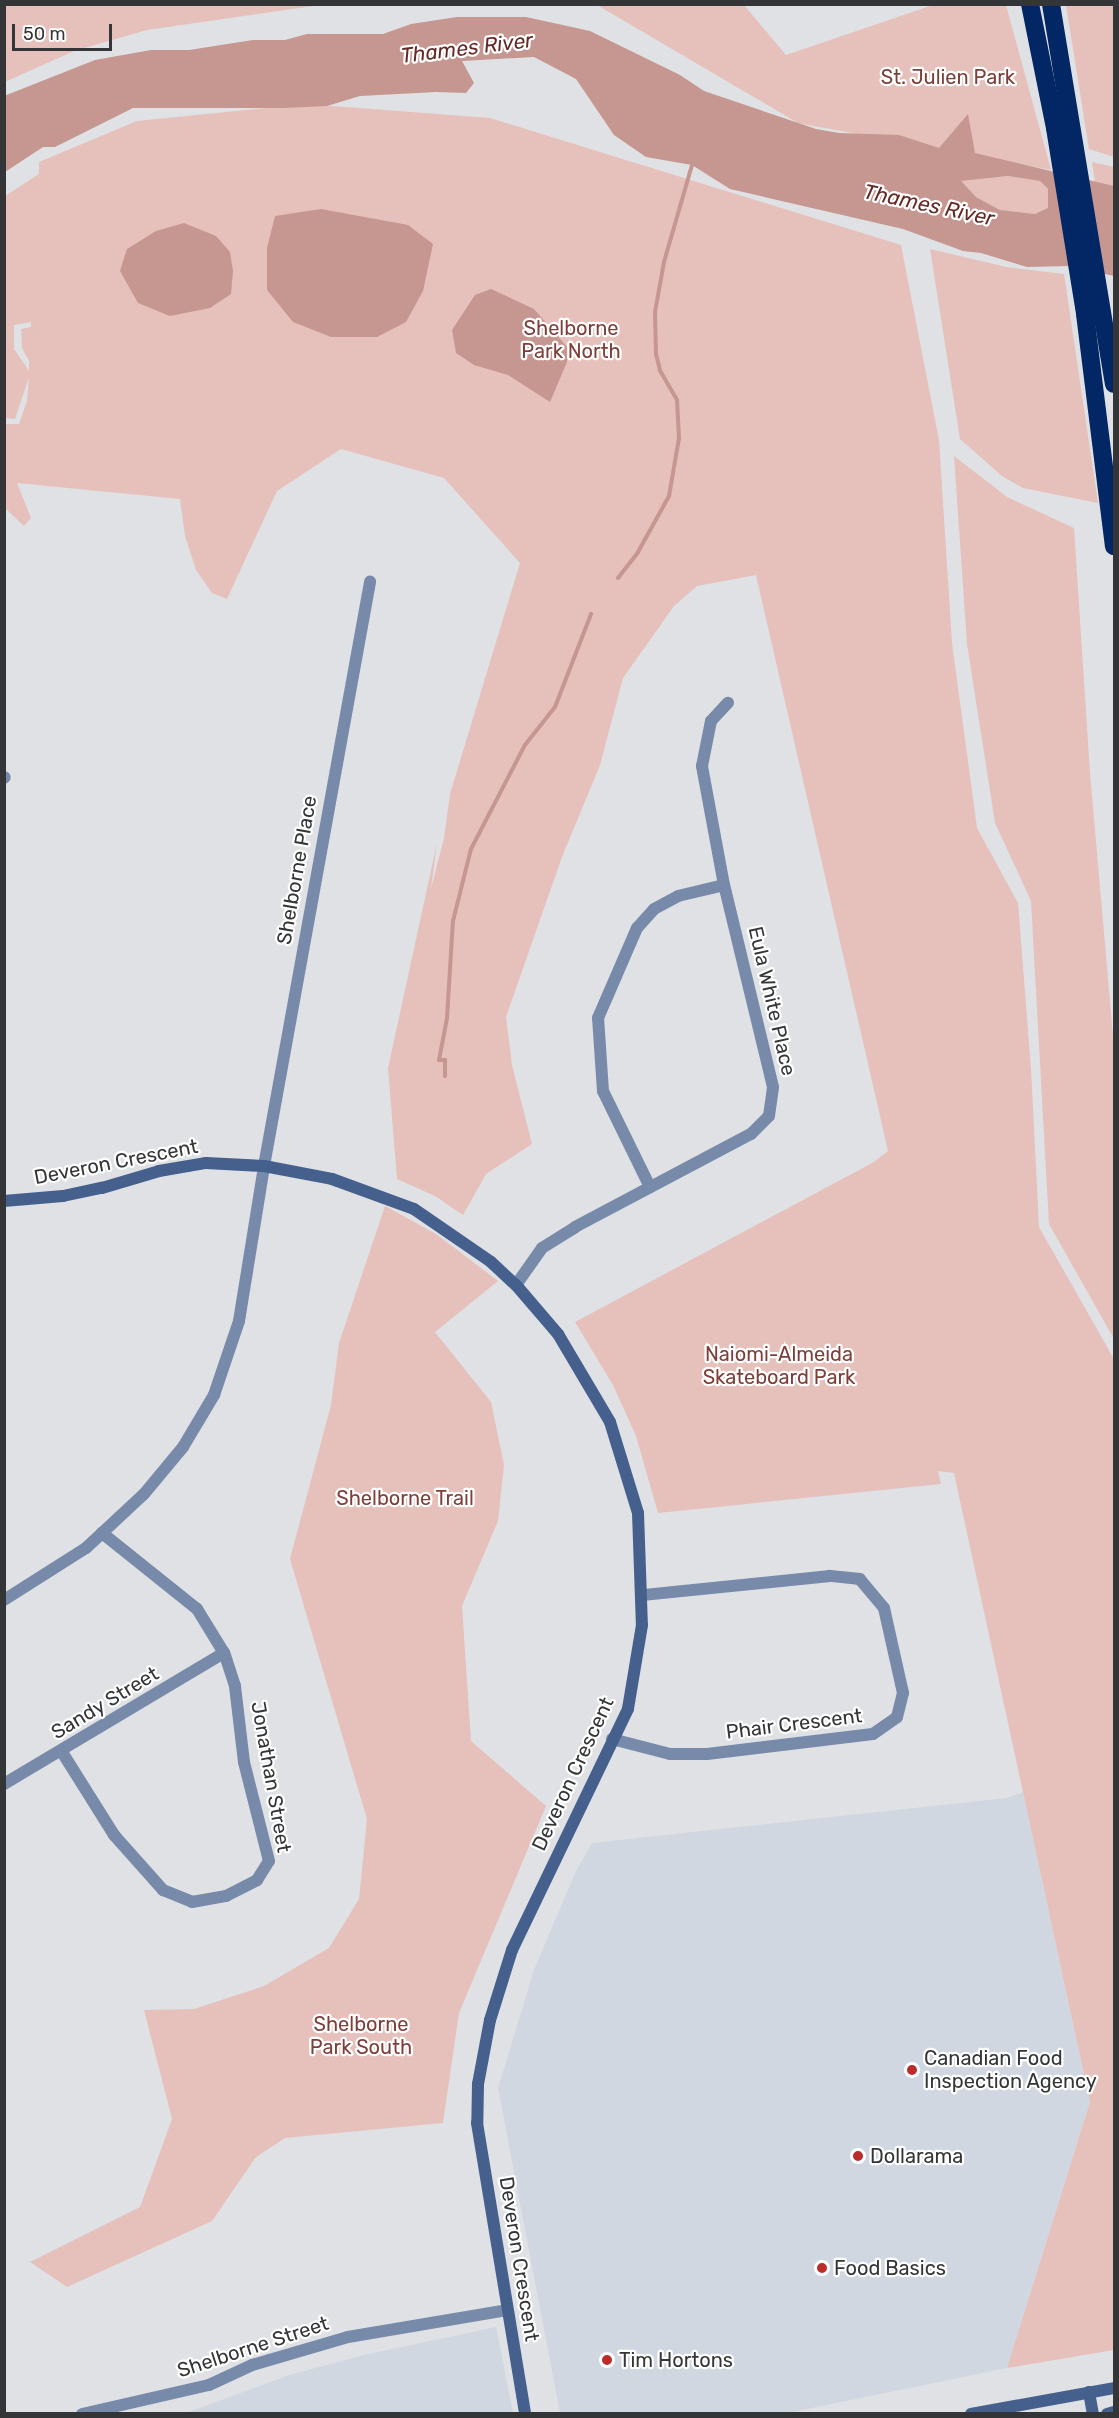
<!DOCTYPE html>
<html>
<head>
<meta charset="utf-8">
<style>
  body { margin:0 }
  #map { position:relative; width:1119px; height:2418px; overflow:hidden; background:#dfe1e4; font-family:Rubik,sans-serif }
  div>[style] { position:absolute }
  .built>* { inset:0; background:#d1d7e1 }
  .green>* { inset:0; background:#e6c0bb }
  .water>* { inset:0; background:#c69691 }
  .stream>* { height:4px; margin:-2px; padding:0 2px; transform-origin:2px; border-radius:2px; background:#c69691 }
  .street>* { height:12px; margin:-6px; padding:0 6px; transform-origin:6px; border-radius:6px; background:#788aaa }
  .secondary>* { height:12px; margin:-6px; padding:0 6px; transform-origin:6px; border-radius:6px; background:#46608e }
  .highway>* { height:18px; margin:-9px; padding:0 9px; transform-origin:9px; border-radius:9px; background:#032665 }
  .dots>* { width:16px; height:16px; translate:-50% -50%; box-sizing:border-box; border:3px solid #fff; border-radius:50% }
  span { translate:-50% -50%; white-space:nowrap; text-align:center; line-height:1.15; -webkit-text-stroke:4.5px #fff; paint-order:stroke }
  .park-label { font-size:20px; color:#7d3f39 }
  .street-label { font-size:20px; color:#343536 }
  .poi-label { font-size:20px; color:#343536 }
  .left { translate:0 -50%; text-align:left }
  .water-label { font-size:21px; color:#652925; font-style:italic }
  .frame { position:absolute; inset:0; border:6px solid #343536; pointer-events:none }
  .scale { position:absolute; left:12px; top:24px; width:100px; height:27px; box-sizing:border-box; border:3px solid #343536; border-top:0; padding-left:8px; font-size:18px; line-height:21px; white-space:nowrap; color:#343536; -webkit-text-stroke:4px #fff; paint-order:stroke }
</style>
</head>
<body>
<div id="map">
  <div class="built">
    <div style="clip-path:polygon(1023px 1792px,1090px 2102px,1007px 2368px,788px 2413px,560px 2413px,498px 2088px,534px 1970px,576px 1871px,592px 1843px,1007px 1798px)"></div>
    <div style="clip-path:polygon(496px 2327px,513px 2413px,186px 2413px,289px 2375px,364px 2355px)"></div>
  </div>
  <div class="green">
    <div style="clip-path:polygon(5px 4px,320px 4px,320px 5px,147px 30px,74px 51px,5px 82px)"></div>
    <div style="clip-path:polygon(597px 5px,744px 5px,786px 55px,933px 5px,1006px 5px,1051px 170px,798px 123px)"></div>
    <div style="clip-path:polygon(1066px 5px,1114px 5px,1114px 157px,1089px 149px)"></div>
    <div style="clip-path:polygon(evenodd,306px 104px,490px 118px,901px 245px,939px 440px,952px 643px,977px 828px,1018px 903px,1031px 1069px,1039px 1227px,1114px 1359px,1114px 2350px,1007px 2368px,1090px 2102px,954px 1473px,938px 1471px,941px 1484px,658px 1513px,636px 1436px,613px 1385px,575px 1322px,874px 1162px,888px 1151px,756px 575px,697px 586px,674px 606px,623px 678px,600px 765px,562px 857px,506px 1017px,512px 1065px,532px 1144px,486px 1174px,463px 1215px,435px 1196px,397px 1179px,388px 1068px,437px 843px,431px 889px,444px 838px,450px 794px,520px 563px,444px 478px,341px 449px,277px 491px,227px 599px,212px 593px,196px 570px,185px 536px,180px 499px,17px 483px,31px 518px,24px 526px,5px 508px,5px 424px,19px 424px,27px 401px,29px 377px,15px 419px,5px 418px,5px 196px,39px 174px,39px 162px,137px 121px,306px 104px,31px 322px,31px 327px,21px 329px,22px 348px,29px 361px,29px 371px,14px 349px,14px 325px,31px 322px)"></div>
    <div style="clip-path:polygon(1092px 162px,1114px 167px,1114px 202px,1097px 196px)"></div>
    <div style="clip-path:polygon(1008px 176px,1040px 181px,1048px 189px,1048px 209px,1035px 214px,1000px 210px,976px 197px,960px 181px)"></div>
    <div style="clip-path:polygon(930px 249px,1006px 267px,1064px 274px,1098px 503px,1023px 488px,1002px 476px,960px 439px)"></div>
    <div style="clip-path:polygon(954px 456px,1007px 497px,1074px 528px,1090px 773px,1114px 1047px,1114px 1339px,1049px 1224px,1031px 901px,995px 823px,967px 644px)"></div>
    <div style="clip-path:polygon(385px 1206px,436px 1234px,498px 1281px,435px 1332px,491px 1402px,504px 1465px,498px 1521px,462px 1606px,471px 1741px,546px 1806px,459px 2013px,443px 2123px,285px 2138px,256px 2157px,212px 2221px,67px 2287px,30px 2262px,140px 2207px,172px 2119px,144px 2010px,194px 2009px,264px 1986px,329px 1948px,359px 1899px,367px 1819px,290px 1559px,331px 1405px,339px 1343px)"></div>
  </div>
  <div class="water">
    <div style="clip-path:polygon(evenodd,457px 17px,526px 17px,590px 31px,680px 75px,704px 91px,816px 129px,839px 133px,899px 135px,939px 148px,968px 114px,975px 153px,1114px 186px,1114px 276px,1069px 266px,1027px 267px,981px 253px,963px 251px,903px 229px,730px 189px,692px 165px,646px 157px,614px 135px,576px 79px,534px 57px,462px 61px,474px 83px,466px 93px,436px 92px,360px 96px,327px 106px,283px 108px,133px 108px,55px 147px,43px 147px,5px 172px,4px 96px,95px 60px,151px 50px,189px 50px,253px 40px,285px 40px,307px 34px,383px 34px,411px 24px,457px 17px,1008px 176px,1040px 181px,1048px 189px,1048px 208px,1035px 214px,1000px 210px,976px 197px,961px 181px,1008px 176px)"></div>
    <div style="clip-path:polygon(321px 209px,408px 225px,433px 244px,423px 291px,406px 322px,377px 337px,331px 337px,293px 322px,267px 290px,267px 248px,275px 216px)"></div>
    <div style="clip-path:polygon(184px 223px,216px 236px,230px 252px,233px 271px,231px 294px,210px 308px,170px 316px,138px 303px,120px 271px,127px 249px,156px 231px)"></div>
    <div style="clip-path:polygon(491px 289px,534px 309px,568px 348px,567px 362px,550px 402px,508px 375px,474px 365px,456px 353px,452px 330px,475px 295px)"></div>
  </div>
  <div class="stream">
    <div style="left:618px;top:578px;width:33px;rotate:-52deg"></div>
    <div style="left:638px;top:552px;width:64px;rotate:-61deg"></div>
    <div style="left:669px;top:496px;width:59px;rotate:-80.2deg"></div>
    <div style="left:679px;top:438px;width:38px;rotate:-93deg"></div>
    <div style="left:677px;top:400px;width:34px;rotate:-120deg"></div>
    <div style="left:660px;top:370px;width:16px;rotate:-104deg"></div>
    <div style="left:656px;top:354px;width:42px;rotate:-91.4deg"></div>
    <div style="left:655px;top:312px;width:51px;rotate:-79.8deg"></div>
    <div style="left:664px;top:262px;width:101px;rotate:-73.9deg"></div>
    <div style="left:445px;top:1076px;width:16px;rotate:-90deg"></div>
    <div style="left:445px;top:1060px;width:6px;rotate:180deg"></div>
    <div style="left:439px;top:1060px;width:43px;rotate:-79.2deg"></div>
    <div style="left:447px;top:1018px;width:97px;rotate:-86.5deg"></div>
    <div style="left:453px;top:921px;width:74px;rotate:-76deg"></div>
    <div style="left:471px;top:849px;width:117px;rotate:-62.6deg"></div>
    <div style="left:525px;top:745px;width:48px;rotate:-51.7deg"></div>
    <div style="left:555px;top:707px;width:100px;rotate:-68.8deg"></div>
  </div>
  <div class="street">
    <div style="left:4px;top:778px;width:1px;rotate:-45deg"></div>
    <div style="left:650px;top:1187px;width:107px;rotate:-116.1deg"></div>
    <div style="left:603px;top:1091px;width:73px;rotate:-93.9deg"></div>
    <div style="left:598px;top:1018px;width:98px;rotate:-66.6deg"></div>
    <div style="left:637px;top:928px;width:25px;rotate:-48deg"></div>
    <div style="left:654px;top:909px;width:27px;rotate:-28deg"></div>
    <div style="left:678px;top:896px;width:47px;rotate:-13.4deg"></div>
    <div style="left:516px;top:1285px;width:45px;rotate:-54.9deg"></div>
    <div style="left:542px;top:1248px;width:39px;rotate:-32deg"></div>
    <div style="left:575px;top:1227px;width:199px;rotate:-27.9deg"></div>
    <div style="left:751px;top:1134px;width:25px;rotate:-45deg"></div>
    <div style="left:769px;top:1116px;width:29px;rotate:-82deg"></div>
    <div style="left:773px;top:1087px;width:208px;rotate:-103.6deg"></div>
    <div style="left:724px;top:885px;width:121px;rotate:-100.5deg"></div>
    <div style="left:702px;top:766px;width:46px;rotate:-78.7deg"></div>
    <div style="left:711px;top:721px;width:25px;rotate:-47deg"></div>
    <div style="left:4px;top:1600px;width:97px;rotate:-32.4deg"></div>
    <div style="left:86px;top:1548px;width:79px;rotate:-43deg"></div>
    <div style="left:144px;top:1494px;width:61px;rotate:-50.3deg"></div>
    <div style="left:183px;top:1447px;width:61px;rotate:-59.2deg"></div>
    <div style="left:214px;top:1395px;width:78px;rotate:-71.3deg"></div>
    <div style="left:239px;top:1321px;width:157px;rotate:-80.8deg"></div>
    <div style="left:264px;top:1166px;width:594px;rotate:-79.71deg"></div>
    <div style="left:612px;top:1739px;width:60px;rotate:14.5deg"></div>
    <div style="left:670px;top:1754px;width:37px"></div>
    <div style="left:707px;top:1754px;width:167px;rotate:-6.9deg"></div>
    <div style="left:873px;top:1734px;width:29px;rotate:-35deg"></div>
    <div style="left:897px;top:1717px;width:25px;rotate:-76deg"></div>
    <div style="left:903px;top:1693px;width:87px;rotate:-102.6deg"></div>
    <div style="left:884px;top:1608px;width:38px;rotate:-130deg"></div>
    <div style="left:860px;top:1579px;width:30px;rotate:-174deg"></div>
    <div style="left:830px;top:1576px;width:189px;rotate:174.2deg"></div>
    <div style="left:62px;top:1752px;width:98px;rotate:57.9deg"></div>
    <div style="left:114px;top:1835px;width:74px;rotate:48.3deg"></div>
    <div style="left:163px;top:1890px;width:31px;rotate:22deg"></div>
    <div style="left:192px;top:1902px;width:35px;rotate:-10deg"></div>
    <div style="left:226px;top:1896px;width:35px;rotate:-27deg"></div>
    <div style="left:257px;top:1880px;width:22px;rotate:-58deg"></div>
    <div style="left:269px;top:1861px;width:102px;rotate:-104.2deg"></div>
    <div style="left:244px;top:1762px;width:77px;rotate:-96.8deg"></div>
    <div style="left:235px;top:1686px;width:35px;rotate:-108deg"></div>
    <div style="left:224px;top:1653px;width:52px;rotate:-121.5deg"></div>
    <div style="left:197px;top:1609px;width:122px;rotate:-141.3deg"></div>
    <div style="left:4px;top:1784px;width:256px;rotate:-30.8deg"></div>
    <div style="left:82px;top:2414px;width:130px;rotate:-12.9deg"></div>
    <div style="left:209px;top:2385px;width:47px;rotate:-24.9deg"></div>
    <div style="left:252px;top:2365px;width:100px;rotate:-16.3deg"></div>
    <div style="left:348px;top:2337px;width:161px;rotate:-9.6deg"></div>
  </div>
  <div class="secondary">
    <div style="left:4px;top:1201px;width:59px;rotate:-4.8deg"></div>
    <div style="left:63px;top:1196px;width:40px;rotate:-12deg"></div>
    <div style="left:102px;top:1188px;width:59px;rotate:-16.6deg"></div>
    <div style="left:159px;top:1171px;width:48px;rotate:-9.7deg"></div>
    <div style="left:206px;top:1163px;width:58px;rotate:3deg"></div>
    <div style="left:264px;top:1166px;width:69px;rotate:10.8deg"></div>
    <div style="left:332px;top:1179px;width:87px;rotate:20.1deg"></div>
    <div style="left:414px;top:1209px;width:93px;rotate:34.5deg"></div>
    <div style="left:491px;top:1262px;width:34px;rotate:43deg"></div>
    <div style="left:516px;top:1285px;width:65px;rotate:49.4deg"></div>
    <div style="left:558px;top:1334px;width:102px;rotate:59.4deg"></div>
    <div style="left:610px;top:1422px;width:95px;rotate:72.9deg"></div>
    <div style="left:638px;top:1513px;width:112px;rotate:88deg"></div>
    <div style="left:642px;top:1625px;width:85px;rotate:99.5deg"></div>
    <div style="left:628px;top:1709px;width:267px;rotate:115.7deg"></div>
    <div style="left:512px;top:1950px;width:73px;rotate:107.4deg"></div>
    <div style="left:490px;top:2020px;width:65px;rotate:100.6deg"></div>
    <div style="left:478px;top:2084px;width:39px;rotate:91deg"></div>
    <div style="left:477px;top:2123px;width:295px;rotate:80.6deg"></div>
    <div style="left:1089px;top:2392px;width:22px;rotate:80deg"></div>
    <div style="left:971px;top:2414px;width:145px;rotate:-10.3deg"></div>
    <div style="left:1107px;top:2414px;width:7px;rotate:-16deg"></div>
  </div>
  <div class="highway">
    <div style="left:1030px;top:4px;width:126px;rotate:78.6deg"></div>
    <div style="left:1055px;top:128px;width:188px;rotate:80.8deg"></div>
    <div style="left:1085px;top:314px;width:234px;rotate:82.9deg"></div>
    <div style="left:1051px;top:4px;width:385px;rotate:80.6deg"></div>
  </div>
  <div class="dots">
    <div style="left:912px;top:2070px;background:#bb2c2a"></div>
    <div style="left:858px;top:2156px;background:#bb2c2a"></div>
    <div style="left:822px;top:2268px;background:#bb2c2a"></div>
    <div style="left:607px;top:2360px;background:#bb2c2a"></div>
  </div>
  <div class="park-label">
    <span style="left:948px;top:77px">St. Julien Park</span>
    <span style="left:571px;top:340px">Shelborne<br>Park North</span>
    <span style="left:779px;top:1366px">Naiomi-Almeida<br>Skateboard Park</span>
    <span style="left:405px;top:1498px">Shelborne Trail</span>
    <span style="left:361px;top:2036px">Shelborne<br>Park South</span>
  </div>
  <div class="street-label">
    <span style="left:297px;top:870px;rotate:-80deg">Shelborne Place</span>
    <span style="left:772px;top:1001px;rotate:77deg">Eula White Place</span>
    <span style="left:116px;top:1162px;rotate:-11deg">Deveron Crescent</span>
    <span style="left:105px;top:1703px;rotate:-31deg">Sandy Street</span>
    <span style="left:794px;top:1724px;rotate:-7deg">Phair Crescent</span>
    <span style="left:573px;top:1774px;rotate:-65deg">Deveron Crescent</span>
    <span style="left:271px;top:1777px;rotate:80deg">Jonathan Street</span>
    <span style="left:519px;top:2259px;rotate:81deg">Deveron Crescent</span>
    <span style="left:253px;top:2347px;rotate:-18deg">Shelborne Street</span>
  </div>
  <div class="poi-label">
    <span class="left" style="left:924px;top:2070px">Canadian Food<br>Inspection Agency</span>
    <span class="left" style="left:870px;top:2156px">Dollarama</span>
    <span class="left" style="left:834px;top:2268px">Food Basics</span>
    <span class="left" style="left:619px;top:2360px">Tim Hortons</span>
  </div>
  <div class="water-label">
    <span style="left:467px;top:48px;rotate:-7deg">Thames River</span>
    <span style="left:929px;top:205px;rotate:12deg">Thames River</span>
  </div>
  <div class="frame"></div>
  <div class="scale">50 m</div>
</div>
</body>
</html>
